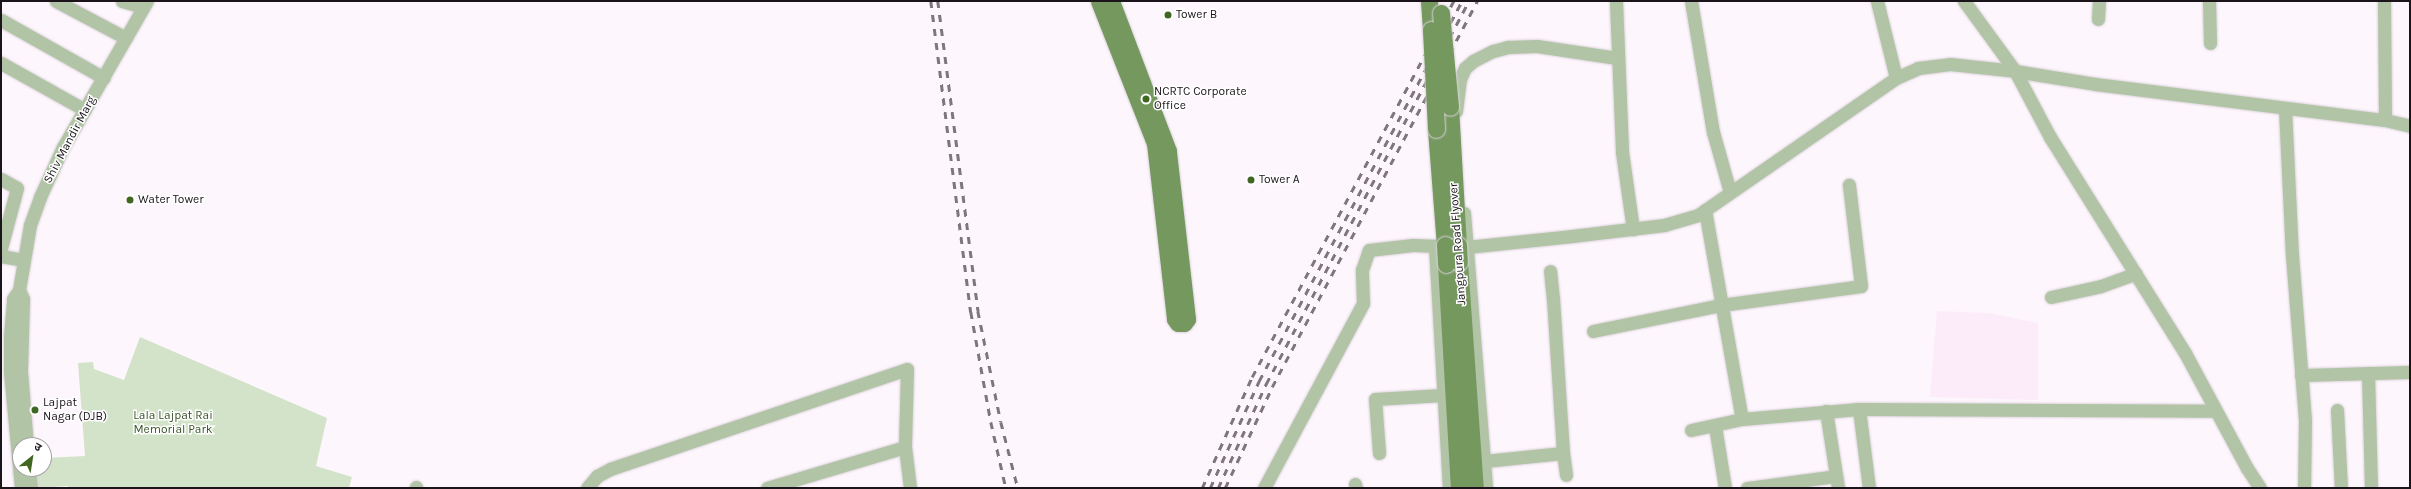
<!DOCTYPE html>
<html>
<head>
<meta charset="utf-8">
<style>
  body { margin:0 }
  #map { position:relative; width:2411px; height:489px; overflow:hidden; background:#fef6fd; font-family:Karla,"Noto Sans Devanagari",sans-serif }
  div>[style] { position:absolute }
  .built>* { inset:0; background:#fcecf9 }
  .green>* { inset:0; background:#d3e3c9 }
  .roads { filter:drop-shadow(0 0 1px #dad2d9) drop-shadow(0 0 1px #dad2d9) }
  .minor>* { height:13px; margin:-6.5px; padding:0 6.5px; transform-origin:6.5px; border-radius:6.5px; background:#b1c5a6 }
  .major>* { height:17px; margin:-8.5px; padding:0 8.5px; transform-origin:8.5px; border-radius:8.5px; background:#75985f }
  .rail>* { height:2.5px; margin-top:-1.25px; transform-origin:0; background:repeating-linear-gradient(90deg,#7e767d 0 7px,transparent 0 14px) }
  .bridges { filter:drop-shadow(0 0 1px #dad2d9) drop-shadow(0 0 1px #dad2d9) }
  .major-bridge>* { height:17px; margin:-8.5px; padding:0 8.5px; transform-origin:8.5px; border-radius:8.5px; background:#75985f }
  .dots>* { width:11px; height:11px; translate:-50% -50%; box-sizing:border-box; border:2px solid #fff; border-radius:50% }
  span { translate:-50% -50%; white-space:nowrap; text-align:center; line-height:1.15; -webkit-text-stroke:3px #fff; paint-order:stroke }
  .poi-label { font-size:12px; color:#1b141a }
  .left { translate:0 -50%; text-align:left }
  .street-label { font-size:12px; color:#1b141a }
  .park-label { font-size:12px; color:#385226 }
  .frame { position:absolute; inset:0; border:2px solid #1b141a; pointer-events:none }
  .north { position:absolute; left:12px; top:437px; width:40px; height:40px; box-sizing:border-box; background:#fff; border:1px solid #a4a1a3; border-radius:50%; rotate:30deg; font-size:11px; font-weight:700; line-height:16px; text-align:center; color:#1b141a }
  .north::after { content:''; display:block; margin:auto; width:14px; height:18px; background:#406722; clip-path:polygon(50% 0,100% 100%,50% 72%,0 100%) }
</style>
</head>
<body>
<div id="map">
  <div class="built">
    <div style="clip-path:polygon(1937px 311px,1990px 313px,2038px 323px,2038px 400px,1930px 397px)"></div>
  </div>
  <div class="green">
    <div style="clip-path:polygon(140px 337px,327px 418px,316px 466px,352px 477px,349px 488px,68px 488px,68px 486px,37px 488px,36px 469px,44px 469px,44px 458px,85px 456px,78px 363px,93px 362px,94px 369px,124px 380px)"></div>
  </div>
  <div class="roads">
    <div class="minor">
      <div style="left:56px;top:1px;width:79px;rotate:27.9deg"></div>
      <div style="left:122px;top:1px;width:22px;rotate:16deg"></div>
      <div style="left:1616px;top:1px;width:151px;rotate:87.7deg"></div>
      <div style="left:1622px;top:152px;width:78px;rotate:81.9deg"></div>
      <div style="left:1691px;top:1px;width:133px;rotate:80.5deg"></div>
      <div style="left:1713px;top:132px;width:62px;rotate:74.2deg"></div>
      <div style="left:1877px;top:1px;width:79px;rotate:76.1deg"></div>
      <div style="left:1964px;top:1px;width:87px;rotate:53.9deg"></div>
      <div style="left:2015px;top:71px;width:75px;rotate:62.1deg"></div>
      <div style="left:2050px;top:137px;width:255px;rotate:58deg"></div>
      <div style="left:2185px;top:353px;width:131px;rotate:61.7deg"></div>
      <div style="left:2247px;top:468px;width:24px;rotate:57deg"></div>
      <div style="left:2209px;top:1px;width:42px;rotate:88.6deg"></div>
      <div style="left:2384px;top:1px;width:119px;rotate:89.5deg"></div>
      <div style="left:2098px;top:19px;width:18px;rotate:-87deg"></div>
      <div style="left:1px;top:20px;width:118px;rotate:29.4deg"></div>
      <div style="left:1px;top:63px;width:96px;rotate:29.2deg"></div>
      <div style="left:2285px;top:108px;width:147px;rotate:87.3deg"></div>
      <div style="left:2292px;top:255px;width:166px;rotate:85.5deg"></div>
      <div style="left:2305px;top:420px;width:68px;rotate:90.8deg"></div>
      <div style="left:1456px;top:111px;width:32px;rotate:-83deg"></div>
      <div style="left:1460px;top:79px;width:12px;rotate:-66deg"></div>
      <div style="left:1465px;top:68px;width:11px;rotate:-41deg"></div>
      <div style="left:1473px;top:61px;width:22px;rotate:-27deg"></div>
      <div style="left:1493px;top:51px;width:16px;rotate:-15deg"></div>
      <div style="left:1508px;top:47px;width:29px;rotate:-2deg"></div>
      <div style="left:1537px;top:46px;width:81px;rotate:8.5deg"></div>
      <div style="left:1px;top:179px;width:18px;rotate:29deg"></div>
      <div style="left:17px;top:188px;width:62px;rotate:104.9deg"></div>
      <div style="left:1705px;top:210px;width:212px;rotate:80deg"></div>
      <div style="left:1464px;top:213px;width:276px;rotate:85.4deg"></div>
      <div style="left:1435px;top:246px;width:242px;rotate:86.7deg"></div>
      <div style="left:1px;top:256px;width:22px;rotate:10deg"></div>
      <div style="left:19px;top:290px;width:10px;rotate:66deg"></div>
      <div style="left:23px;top:299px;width:72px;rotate:91.6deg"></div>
      <div style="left:21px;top:371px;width:74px;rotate:85.4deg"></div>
      <div style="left:2051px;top:297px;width:51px;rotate:-12.4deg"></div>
      <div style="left:2101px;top:286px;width:37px;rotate:-20deg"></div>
      <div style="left:1593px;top:331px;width:131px;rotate:-11.5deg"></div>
      <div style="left:1721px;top:305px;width:141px;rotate:-7.7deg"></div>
      <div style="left:1861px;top:286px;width:102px;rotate:-96.8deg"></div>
      <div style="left:2368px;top:373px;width:115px;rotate:88.5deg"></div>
      <div style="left:2301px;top:375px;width:109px;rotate:-1.6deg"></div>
      <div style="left:1859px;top:409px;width:80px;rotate:82.8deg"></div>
      <div style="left:2337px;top:410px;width:78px;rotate:87.1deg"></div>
      <div style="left:1826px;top:411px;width:78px;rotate:81.1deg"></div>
      <div style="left:1715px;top:426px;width:63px;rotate:80.8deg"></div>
      <div style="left:1691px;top:430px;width:52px;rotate:-12.2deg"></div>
      <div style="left:1742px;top:419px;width:117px;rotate:-4.9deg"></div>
      <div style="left:1859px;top:409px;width:356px;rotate:0.3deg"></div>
      <div style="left:1379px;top:453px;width:54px;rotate:-94.2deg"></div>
      <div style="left:1375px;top:399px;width:68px;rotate:-3.4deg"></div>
      <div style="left:1563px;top:453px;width:22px;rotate:82deg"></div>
      <div style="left:1485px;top:461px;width:78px;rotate:-5.9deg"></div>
      <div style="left:1563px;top:453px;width:154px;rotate:-93.7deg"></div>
      <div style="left:1553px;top:299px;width:28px;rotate:-96deg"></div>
      <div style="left:29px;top:469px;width:19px;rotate:84deg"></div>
      <div style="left:1355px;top:484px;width:4px;rotate:76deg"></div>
      <div style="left:21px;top:488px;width:118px;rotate:-95.4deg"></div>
      <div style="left:10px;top:371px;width:35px;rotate:-90deg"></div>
      <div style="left:10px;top:336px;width:37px;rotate:-85deg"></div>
      <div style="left:13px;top:299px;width:11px;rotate:-56deg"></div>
      <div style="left:19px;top:290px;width:66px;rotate:-80.4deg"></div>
      <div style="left:30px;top:225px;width:30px;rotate:-70deg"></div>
      <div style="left:40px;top:197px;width:55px;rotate:-65.3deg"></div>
      <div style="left:63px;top:147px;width:168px;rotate:-60.1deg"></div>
      <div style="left:416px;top:488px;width:1px;rotate:-90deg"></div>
      <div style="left:587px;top:488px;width:16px;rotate:-50deg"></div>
      <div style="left:597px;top:476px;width:15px;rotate:-28deg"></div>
      <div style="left:610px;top:469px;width:313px;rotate:-18.6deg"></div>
      <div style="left:907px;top:369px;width:78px;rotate:91.5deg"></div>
      <div style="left:905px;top:447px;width:41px;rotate:83deg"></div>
      <div style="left:767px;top:488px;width:144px;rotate:-16.5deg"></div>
      <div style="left:1264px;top:488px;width:210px;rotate:-61.8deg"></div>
      <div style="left:1363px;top:303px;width:33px;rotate:-92deg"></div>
      <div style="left:1362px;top:270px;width:21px;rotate:-71deg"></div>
      <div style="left:1369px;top:250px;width:44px;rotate:-6.5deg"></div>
      <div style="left:1413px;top:245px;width:54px;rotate:2.1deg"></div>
      <div style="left:1467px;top:247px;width:106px;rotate:-6deg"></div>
      <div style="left:1572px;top:236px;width:93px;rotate:-6.8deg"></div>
      <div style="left:1664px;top:225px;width:35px;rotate:-16deg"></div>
      <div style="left:1698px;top:215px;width:241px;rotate:-34.7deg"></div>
      <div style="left:1896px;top:78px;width:24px;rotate:-24deg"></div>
      <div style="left:1918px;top:68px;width:32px;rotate:-7deg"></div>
      <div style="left:1950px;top:64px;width:65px;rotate:6.1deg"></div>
      <div style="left:2015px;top:71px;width:81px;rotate:9.2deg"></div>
      <div style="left:2095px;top:84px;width:292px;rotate:7.1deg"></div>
      <div style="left:2385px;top:120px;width:26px;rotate:13deg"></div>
      <div style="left:1747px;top:488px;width:90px;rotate:-7.7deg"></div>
    </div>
    <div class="major">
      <div style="left:1099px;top:1px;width:153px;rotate:68.5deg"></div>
      <div style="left:1155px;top:143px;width:177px;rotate:83.5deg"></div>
      <div style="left:1175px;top:319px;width:5px;rotate:53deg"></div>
      <div style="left:1178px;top:323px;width:6px"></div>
      <div style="left:1184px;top:323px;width:5px;rotate:-53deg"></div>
      <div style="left:1187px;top:319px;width:169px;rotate:-96.5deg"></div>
      <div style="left:1168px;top:151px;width:160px;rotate:-110.8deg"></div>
      <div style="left:1429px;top:1px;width:29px;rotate:86deg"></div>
      <div style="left:1450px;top:107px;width:138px;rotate:86.7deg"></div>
      <div style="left:1436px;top:129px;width:116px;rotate:85.6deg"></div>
      <div style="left:1459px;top:262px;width:227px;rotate:86deg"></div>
      <div style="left:1446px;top:264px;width:224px;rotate:86.7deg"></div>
    </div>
  </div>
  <div class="rail">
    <div style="left:931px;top:1px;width:314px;rotate:82.7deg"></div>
    <div style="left:971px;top:312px;width:112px;rotate:79.7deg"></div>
    <div style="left:991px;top:422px;width:68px;rotate:77.2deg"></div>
    <div style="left:938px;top:1px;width:313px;rotate:82.6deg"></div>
    <div style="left:978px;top:311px;width:113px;rotate:78.3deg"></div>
    <div style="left:1001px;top:422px;width:68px;rotate:75.6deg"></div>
    <div style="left:1202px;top:488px;width:122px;rotate:-65.8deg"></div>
    <div style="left:1252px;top:377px;width:427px;rotate:-61.8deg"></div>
    <div style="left:1210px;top:488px;width:118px;rotate:-65.4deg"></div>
    <div style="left:1259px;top:381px;width:431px;rotate:-61.9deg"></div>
    <div style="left:1218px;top:488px;width:115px;rotate:-65.2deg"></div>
    <div style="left:1266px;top:384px;width:433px;rotate:-62.1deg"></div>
    <div style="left:1225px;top:488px;width:111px;rotate:-65deg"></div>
    <div style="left:1272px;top:387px;width:437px;rotate:-62deg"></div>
  </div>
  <div class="bridges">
    <div class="major-bridge">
      <div style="left:1441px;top:13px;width:94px;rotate:84.5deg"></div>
      <div style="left:1431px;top:30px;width:99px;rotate:87.1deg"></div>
      <div style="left:1445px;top:245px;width:19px;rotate:87deg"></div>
      <div style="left:1458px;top:245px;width:17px;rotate:87deg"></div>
    </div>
  </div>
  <div class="dots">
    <div style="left:1168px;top:15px;background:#406722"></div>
    <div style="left:1146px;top:99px;background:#406722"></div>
    <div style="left:1251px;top:180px;background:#406722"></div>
    <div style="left:130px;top:200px;background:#406722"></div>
    <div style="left:35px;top:410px;background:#406722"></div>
  </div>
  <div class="poi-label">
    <span class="left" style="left:1176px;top:15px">Tower B</span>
    <span class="left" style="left:1154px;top:99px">NCRTC Corporate<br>Office</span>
    <span class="left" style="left:1259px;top:180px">Tower A</span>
    <span class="left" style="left:138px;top:200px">Water Tower</span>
    <span class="left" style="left:43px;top:410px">Lajpat<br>Nagar (DJB)</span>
  </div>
  <div class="street-label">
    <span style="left:70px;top:140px;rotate:-62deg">Shiv Mandir Marg</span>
    <span style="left:1458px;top:244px;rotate:-94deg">Jangpura Road Flyover</span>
  </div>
  <div class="park-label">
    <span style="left:173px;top:423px">Lala Lajpat Rai<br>Memorial Park</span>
  </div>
  <div class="frame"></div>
  <div class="north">उ</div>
</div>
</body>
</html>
